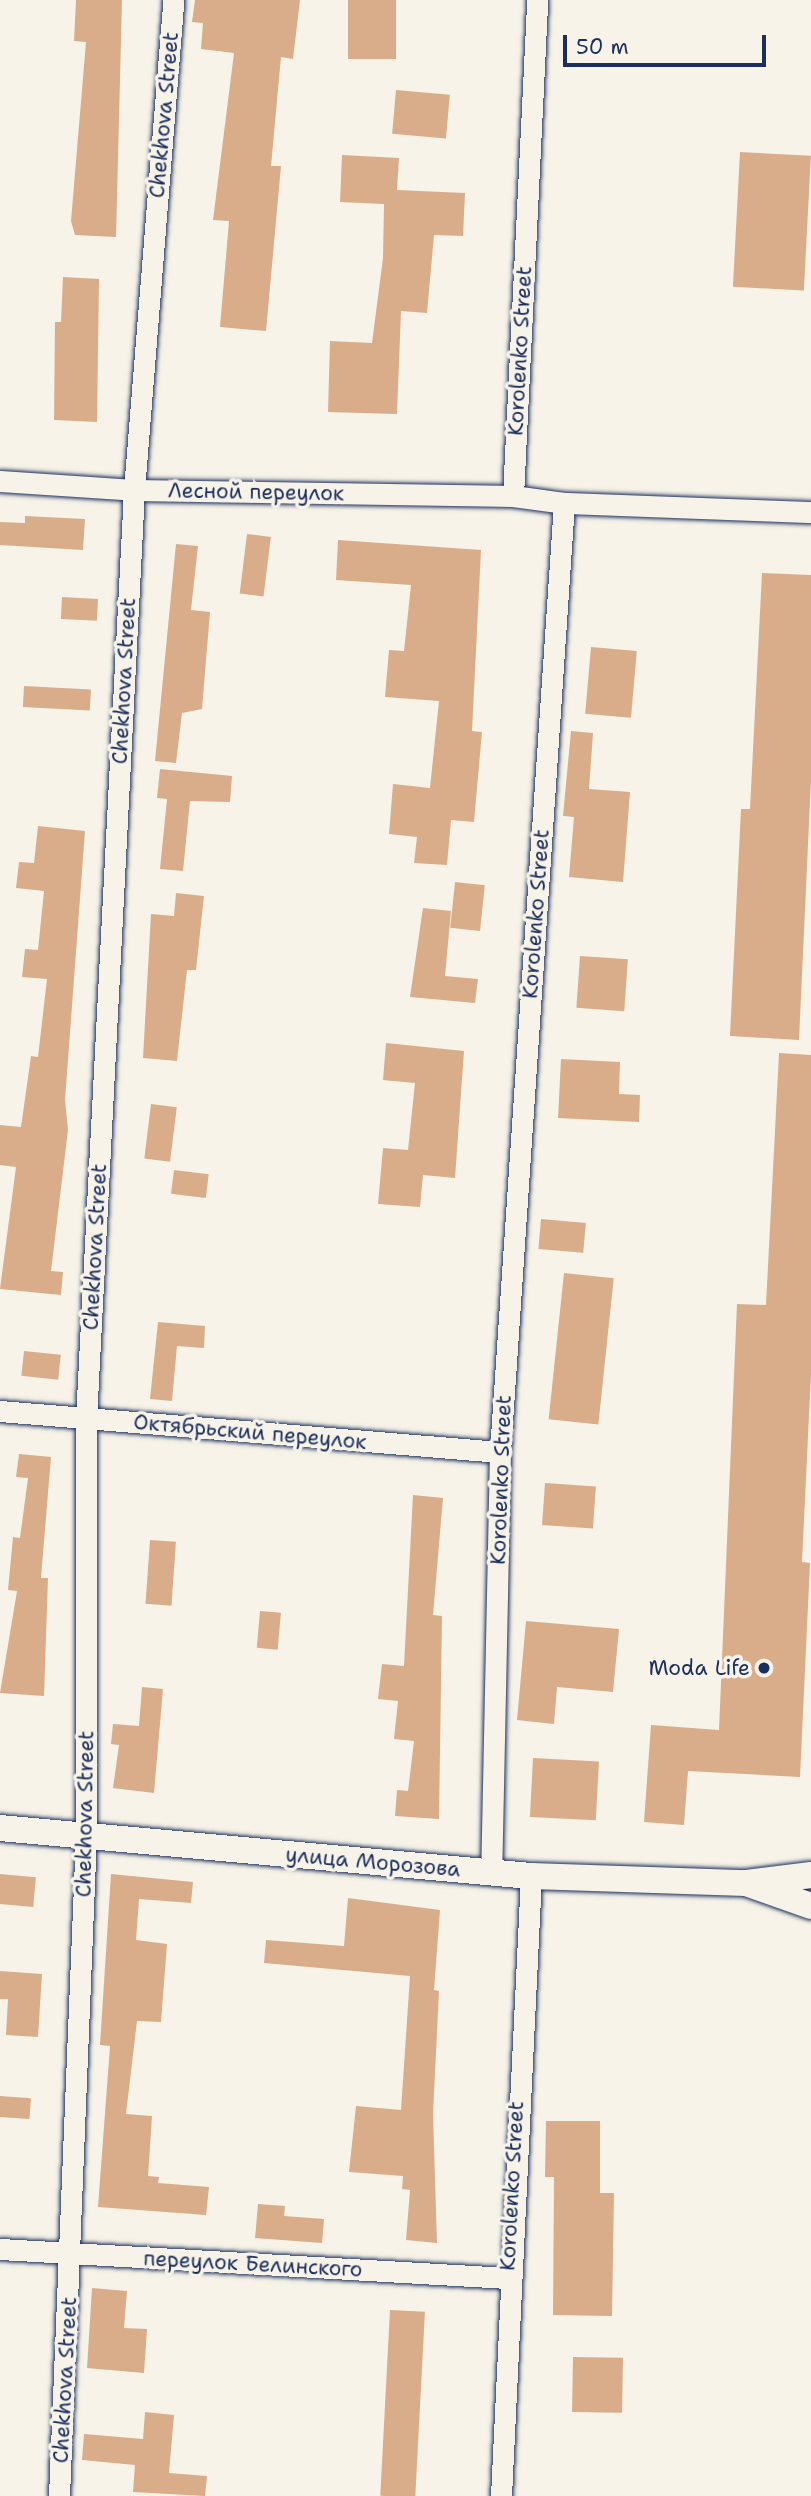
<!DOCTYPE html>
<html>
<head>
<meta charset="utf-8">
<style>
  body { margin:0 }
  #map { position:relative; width:811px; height:2496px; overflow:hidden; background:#f7f3e8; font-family:"Shantell Sans",sans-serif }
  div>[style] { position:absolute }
  .building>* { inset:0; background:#d9ad8a; transform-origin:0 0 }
  .roads { filter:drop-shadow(0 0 2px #1b2f5e) drop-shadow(0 0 2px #1b2f5e) }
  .minor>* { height:21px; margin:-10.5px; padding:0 10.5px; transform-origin:10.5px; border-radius:10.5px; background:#f7f3e8 }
  .tertiary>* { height:26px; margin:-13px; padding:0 13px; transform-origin:13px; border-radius:13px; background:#f7f3e8 }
  .dots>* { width:19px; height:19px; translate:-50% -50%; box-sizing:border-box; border:4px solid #f7f3e8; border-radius:50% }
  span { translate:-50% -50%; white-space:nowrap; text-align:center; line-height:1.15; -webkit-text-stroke:7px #f7f3e8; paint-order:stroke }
  .street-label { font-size:21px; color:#1b2f5e }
  .poi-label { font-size:21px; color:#1b2f5e }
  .right { translate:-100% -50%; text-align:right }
  .scale { position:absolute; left:563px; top:35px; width:203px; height:32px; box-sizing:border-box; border:4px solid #1b2f5e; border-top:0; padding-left:9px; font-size:21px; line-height:24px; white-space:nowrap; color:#1b2f5e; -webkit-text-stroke:5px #f7f3e8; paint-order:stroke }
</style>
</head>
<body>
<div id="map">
  <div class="building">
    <div style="clip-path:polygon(76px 0,122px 0,116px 237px,75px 235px,71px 221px,86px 42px,74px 41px)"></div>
    <div style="clip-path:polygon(195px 0,300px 0,293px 59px,281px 57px,271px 166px,281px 166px,266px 331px,220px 327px,229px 221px,213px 220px,234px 53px,201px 49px,203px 23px,192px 22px)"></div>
    <div style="left:348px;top:0;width:48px;height:59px"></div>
    <div style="left:396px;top:90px;width:54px;height:44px;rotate:5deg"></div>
    <div style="left:740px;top:152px;width:71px;height:135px;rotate:3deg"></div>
    <div style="clip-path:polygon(342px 155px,399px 158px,397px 190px,465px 193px,463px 236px,434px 235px,427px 313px,401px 311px,397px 414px,328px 412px,330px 341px,372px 343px,383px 258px,384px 204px,340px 202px)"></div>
    <div style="clip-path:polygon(63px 277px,99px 279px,97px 422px,54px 420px,55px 322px,61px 322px)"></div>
    <div style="clip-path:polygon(25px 516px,85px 519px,83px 550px,0 545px,0 522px,25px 523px)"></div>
    <div style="left:247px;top:534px;width:24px;height:60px;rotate:7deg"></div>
    <div style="clip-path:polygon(338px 540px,481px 550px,472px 731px,482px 732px,474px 822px,451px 820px,447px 865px,414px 863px,417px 837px,389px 834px,393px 784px,430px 788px,439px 701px,385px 697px,389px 650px,404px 651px,411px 585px,336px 580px)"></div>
    <div style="clip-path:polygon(176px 544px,198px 546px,191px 610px,210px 612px,202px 709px,182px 713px,176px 763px,155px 761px)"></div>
    <div style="clip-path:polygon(762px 573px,811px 575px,811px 780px,799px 1040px,730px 1036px,741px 809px,750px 809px)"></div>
    <div style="left:62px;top:597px;width:36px;height:22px;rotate:3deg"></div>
    <div style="left:591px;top:647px;width:46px;height:67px;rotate:5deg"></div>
    <div style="left:24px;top:686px;width:67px;height:21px;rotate:3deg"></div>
    <div style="clip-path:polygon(571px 731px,593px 733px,589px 789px,630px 792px,623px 882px,569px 877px,574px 817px,563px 816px)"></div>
    <div style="clip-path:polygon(160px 769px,232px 776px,230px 802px,190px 801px,183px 871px,160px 869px,167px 799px,157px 798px)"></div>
    <div style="clip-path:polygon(38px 826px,85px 831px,65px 1100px,68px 1130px,51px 1271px,63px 1272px,61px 1295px,0 1289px,16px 1167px,0 1165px,0 1125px,21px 1127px,31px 1056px,38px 1057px,47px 979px,22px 977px,25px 949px,38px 950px,44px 891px,16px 888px,19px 862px,34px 863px)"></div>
    <div style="left:455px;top:882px;width:30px;height:46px;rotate:6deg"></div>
    <div style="clip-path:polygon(176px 893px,204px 896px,196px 970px,187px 970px,177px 1061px,143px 1058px,151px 914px,174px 916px)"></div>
    <div style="clip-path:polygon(423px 908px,451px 911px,445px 976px,478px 979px,475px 1003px,410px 997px)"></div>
    <div style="left:580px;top:956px;width:48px;height:52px;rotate:4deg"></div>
    <div style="clip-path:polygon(386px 1043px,464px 1051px,455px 1178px,423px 1175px,420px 1207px,378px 1204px,383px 1148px,408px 1150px,415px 1083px,383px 1080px)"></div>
    <div style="clip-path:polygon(779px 1053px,811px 1055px,811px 1374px,802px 1562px,810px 1563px,800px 1777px,688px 1771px,684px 1825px,644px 1822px,651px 1725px,719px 1730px,737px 1304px,766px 1305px)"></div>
    <div style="clip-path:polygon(561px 1059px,620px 1062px,619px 1094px,640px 1095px,639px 1122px,558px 1118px)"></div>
    <div style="left:151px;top:1104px;width:26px;height:55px;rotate:7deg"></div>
    <div style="left:174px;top:1170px;width:35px;height:24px;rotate:7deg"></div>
    <div style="left:541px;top:1219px;width:45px;height:30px;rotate:5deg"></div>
    <div style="left:564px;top:1273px;width:50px;height:147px;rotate:6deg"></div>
    <div style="clip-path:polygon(158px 1322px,205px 1326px,204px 1348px,177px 1346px,172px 1401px,150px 1399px)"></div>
    <div style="left:24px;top:1351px;width:37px;height:25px;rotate:6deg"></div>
    <div style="clip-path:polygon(19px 1454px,51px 1457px,41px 1578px,48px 1578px,44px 1696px,0 1693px,17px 1591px,8px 1590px,13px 1537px,20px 1538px,28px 1478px,16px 1477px)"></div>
    <div style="left:545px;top:1483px;width:51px;height:42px;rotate:4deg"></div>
    <div style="clip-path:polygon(413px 1495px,443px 1498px,433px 1615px,442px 1616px,439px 1819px,395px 1816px,397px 1790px,408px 1791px,414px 1741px,394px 1739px,398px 1701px,378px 1699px,382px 1664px,404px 1666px)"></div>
    <div style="left:150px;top:1540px;width:26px;height:64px;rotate:4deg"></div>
    <div style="left:260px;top:1611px;width:21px;height:37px;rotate:5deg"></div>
    <div style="clip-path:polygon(526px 1621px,619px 1629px,613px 1692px,557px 1687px,554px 1724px,517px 1720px)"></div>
    <div style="clip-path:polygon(142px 1687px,163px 1689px,154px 1793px,113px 1788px,119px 1745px,111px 1744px,113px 1724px,139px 1726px)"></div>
    <div style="left:533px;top:1758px;width:66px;height:59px;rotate:3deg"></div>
    <div style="left:0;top:1874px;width:36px;height:30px;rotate:5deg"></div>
    <div style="clip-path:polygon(111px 1874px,193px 1882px,191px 1903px,139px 1899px,136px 1940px,167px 1944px,161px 2022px,137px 2021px,126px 2114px,152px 2116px,148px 2176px,159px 2177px,158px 2183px,209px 2187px,206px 2215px,98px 2207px,110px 2046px,100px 2045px)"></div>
    <div style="clip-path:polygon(348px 1898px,440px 1910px,434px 1990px,439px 1991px,433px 2114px,437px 2243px,406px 2240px,410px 2190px,402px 2189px,403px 2176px,349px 2172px,356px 2106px,401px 2110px,410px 1976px,264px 1963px,266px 1940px,344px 1946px)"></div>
    <div style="clip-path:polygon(0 1971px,42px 1974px,38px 2037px,6px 2035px,8px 1999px,0 1999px)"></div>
    <div style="left:0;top:2096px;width:31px;height:21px;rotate:4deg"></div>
    <div style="clip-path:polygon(546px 2121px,600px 2121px,600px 2193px,614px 2193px,612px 2316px,553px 2315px,554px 2177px,545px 2177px)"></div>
    <div style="clip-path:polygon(258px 2204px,285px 2206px,284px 2216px,324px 2219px,322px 2243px,255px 2238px)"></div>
    <div style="clip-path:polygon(92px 2288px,127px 2291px,124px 2328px,147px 2329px,144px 2373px,87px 2368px)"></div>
    <div style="left:390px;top:2310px;width:35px;height:186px;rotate:3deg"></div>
    <div style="left:573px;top:2357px;width:50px;height:55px;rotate:1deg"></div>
    <div style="clip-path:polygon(145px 2412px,174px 2415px,169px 2473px,207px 2476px,205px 2496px,133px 2492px,135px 2465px,82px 2460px,84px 2434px,143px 2439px)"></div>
  </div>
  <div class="roads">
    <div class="minor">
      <div style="left:0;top:481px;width:134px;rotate:3.8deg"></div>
      <div style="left:134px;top:490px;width:379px;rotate:0.9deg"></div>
      <div style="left:513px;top:496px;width:51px;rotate:7.8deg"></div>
      <div style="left:564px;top:503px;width:951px;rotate:93.86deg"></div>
      <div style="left:500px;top:1452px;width:421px;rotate:91.2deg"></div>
      <div style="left:513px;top:496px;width:497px;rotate:-87.2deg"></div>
      <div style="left:564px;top:503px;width:247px;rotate:2.1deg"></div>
      <div style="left:0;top:1411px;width:502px;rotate:4.69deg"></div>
      <div style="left:0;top:2249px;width:508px;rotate:3.27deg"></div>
      <div style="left:59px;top:2496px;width:661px;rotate:-87.66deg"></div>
      <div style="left:86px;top:1836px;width:417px;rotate:-90deg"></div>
      <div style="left:86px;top:1419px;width:930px;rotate:-87.04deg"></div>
      <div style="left:134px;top:490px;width:492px;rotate:-85.4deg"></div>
      <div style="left:501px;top:2496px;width:621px;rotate:-87.23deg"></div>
    </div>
    <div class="tertiary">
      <div style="left:0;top:1828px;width:533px;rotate:5.17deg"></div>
      <div style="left:531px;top:1876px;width:215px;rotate:1.9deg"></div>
      <div style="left:811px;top:1875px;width:65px;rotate:173deg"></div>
      <div style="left:746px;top:1883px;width:69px;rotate:19.5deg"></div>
    </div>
  </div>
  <div class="dots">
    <div style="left:764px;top:1668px;background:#1b2f5e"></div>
  </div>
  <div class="street-label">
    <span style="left:164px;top:115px;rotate:-85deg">Chekhova Street</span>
    <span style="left:520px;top:351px;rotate:-87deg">Korolenko Street</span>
    <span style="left:256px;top:492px;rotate:1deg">Лесной переулок</span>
    <span style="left:124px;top:681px;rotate:-87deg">Chekhova Street</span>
    <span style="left:536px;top:914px;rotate:-86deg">Korolenko Street</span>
    <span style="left:95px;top:1247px;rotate:-87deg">Chekhova Street</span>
    <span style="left:250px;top:1432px;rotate:5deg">Октябрьский переулок</span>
    <span style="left:501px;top:1480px;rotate:-88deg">Korolenko Street</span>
    <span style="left:85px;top:1814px;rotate:-89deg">Chekhova Street</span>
    <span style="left:373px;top:1862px;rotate:5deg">улица Морозова</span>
    <span style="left:512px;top:2186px;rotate:-87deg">Korolenko Street</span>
    <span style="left:253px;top:2264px;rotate:3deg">переулок Белинского</span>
    <span style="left:65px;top:2380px;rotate:-87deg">Chekhova Street</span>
  </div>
  <div class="poi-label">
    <span class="right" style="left:750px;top:1668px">Moda Life</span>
  </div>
  <div class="scale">50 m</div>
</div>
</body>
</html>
